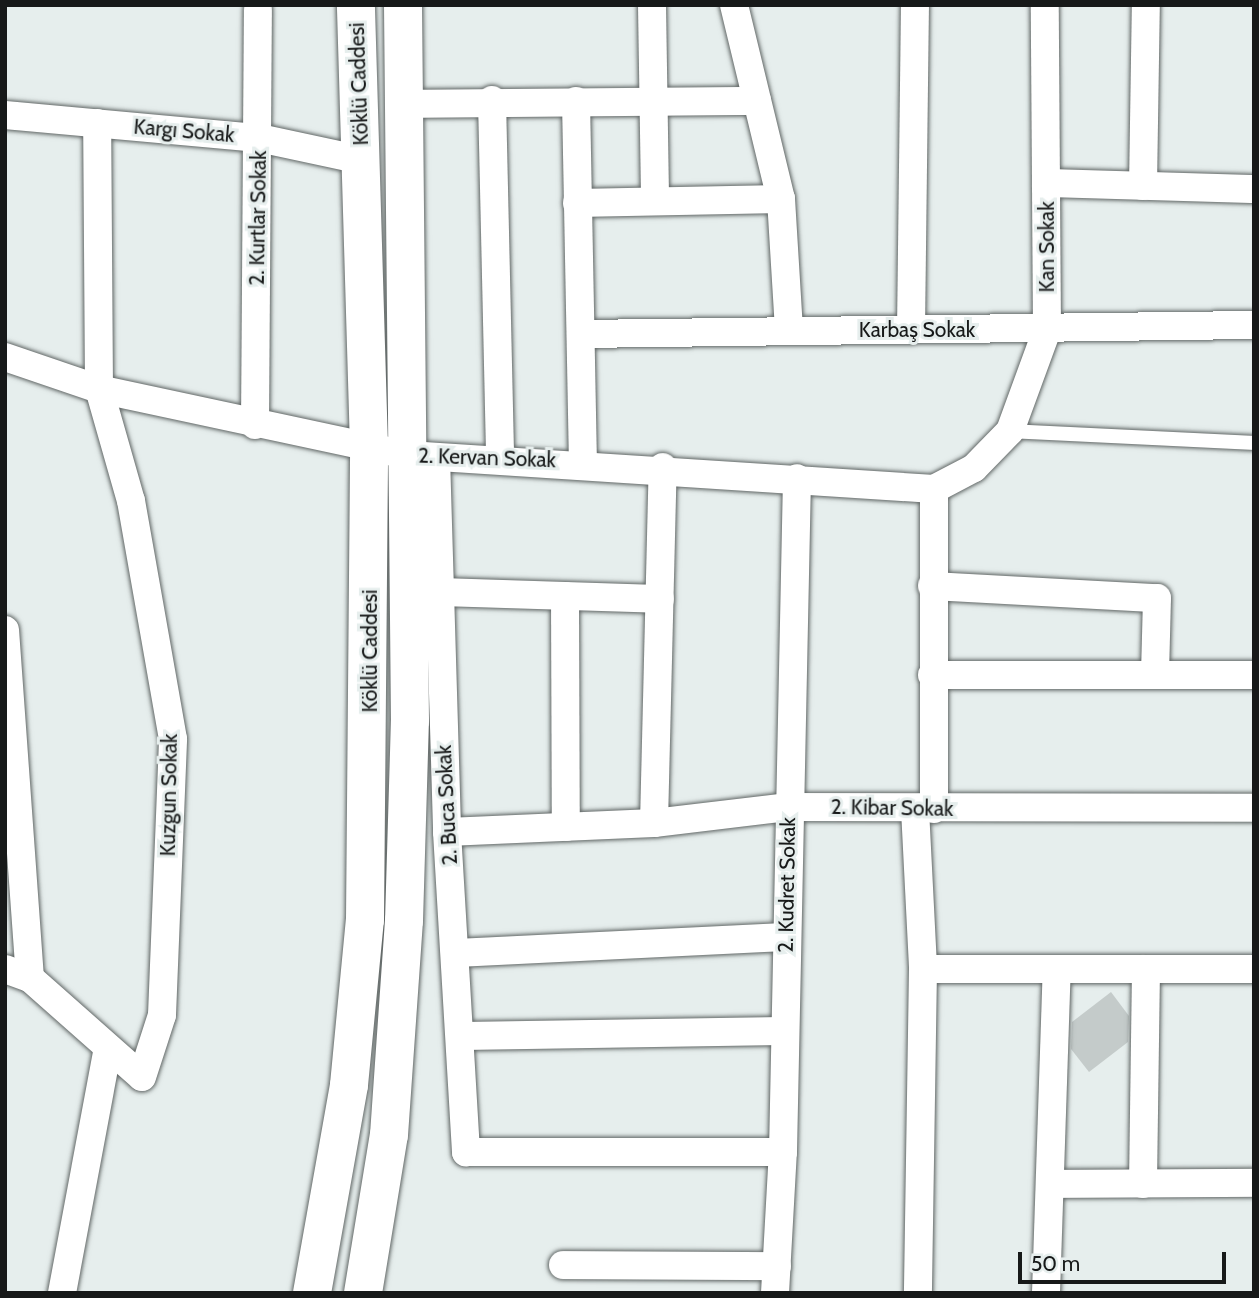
<!DOCTYPE html>
<html>
<head>
<meta charset="utf-8">
<style>
  body { margin:0 }
  #map { position:relative; width:1259px; height:1298px; overflow:hidden; background:#e6eeed; font-family:Cabin,sans-serif }
  div>[style] { position:absolute }
  .building>* { inset:0; background:#c4cbca }
  .roads { filter:drop-shadow(0 0 2px #616766) drop-shadow(0 0 2px #616766) }
  .lane>* { height:14px; margin:-7px; padding:0 7px; transform-origin:7px; border-radius:7px; background:#fff }
  .street>* { height:28px; margin:-14px; padding:0 14px; transform-origin:14px; border-radius:14px; background:#fff }
  .secondary>* { height:38px; margin:-19px; padding:0 19px; transform-origin:19px; border-radius:19px; background:#fff }
  span { translate:-50% -50%; white-space:nowrap; text-align:center; line-height:1.15; -webkit-text-stroke:6px #e6eeed; paint-order:stroke }
  .street-label { font-size:21px; color:#171919 }
  .frame { position:absolute; inset:0; border:7px solid #171919; pointer-events:none }
  .scale { position:absolute; left:1018px; top:1252px; width:208px; height:32px; box-sizing:border-box; border:4px solid #171919; border-top:0; padding-left:9px; font-size:21px; line-height:24px; white-space:nowrap; color:#171919; -webkit-text-stroke:5px #e6eeed; paint-order:stroke }
</style>
</head>
<body>
<div id="map">
  <div class="building">
    <div style="clip-path:polygon(1111px 992px,1129px 1016px,1128px 1042px,1089px 1072px,1071px 1049px,1072px 1022px)"></div>
  </div>
  <div class="roads">
    <div class="lane">
      <div style="left:1010px;top:431px;width:244px;rotate:2.8deg"></div>
    </div>
    <div class="street">
      <div style="left:652px;top:5px;width:195px;rotate:89.1deg"></div>
      <div style="left:734px;top:5px;width:200px;rotate:76.4deg"></div>
      <div style="left:781px;top:199px;width:132px;rotate:86.5deg"></div>
      <div style="left:492px;top:100px;width:358px;rotate:88.7deg"></div>
      <div style="left:576px;top:101px;width:361px;rotate:88.9deg"></div>
      <div style="left:406px;top:104px;width:351px;rotate:-0.5deg"></div>
      <div style="left:5px;top:115px;width:255px;rotate:5.2deg"></div>
      <div style="left:259px;top:138px;width:105px;rotate:12.1deg"></div>
      <div style="left:1046px;top:183px;width:208px;rotate:1.7deg"></div>
      <div style="left:1143px;top:186px;width:181px;rotate:-89.1deg"></div>
      <div style="left:577px;top:203px;width:204px;rotate:-1.1deg"></div>
      <div style="left:911px;top:330px;width:325px;rotate:-89.3deg"></div>
      <div style="left:581px;top:334px;width:673px;rotate:-0.77deg"></div>
      <div style="left:5px;top:357px;width:99px;rotate:18.8deg"></div>
      <div style="left:99px;top:389px;width:316px;rotate:12.1deg"></div>
      <div style="left:408px;top:455px;width:527px;rotate:3.7deg"></div>
      <div style="left:934px;top:489px;width:45px;rotate:-27.7deg"></div>
      <div style="left:974px;top:468px;width:52px;rotate:-45.8deg"></div>
      <div style="left:1010px;top:431px;width:108px;rotate:-69.9deg"></div>
      <div style="left:1047px;top:330px;width:325px;rotate:-90.4deg"></div>
      <div style="left:255px;top:425px;width:415px;rotate:-89.6deg"></div>
      <div style="left:436px;top:457px;width:375px;rotate:88.3deg"></div>
      <div style="left:447px;top:832px;width:321px;rotate:86.6deg"></div>
      <div style="left:466px;top:1152px;width:317px"></div>
      <div style="left:932px;top:586px;width:225px;rotate:3.1deg"></div>
      <div style="left:1157px;top:598px;width:76px;rotate:91.5deg"></div>
      <div style="left:439px;top:592px;width:221px;rotate:1.8deg"></div>
      <div style="left:565px;top:596px;width:231px;rotate:89.8deg"></div>
      <div style="left:5px;top:630px;width:349px;rotate:85.9deg"></div>
      <div style="left:932px;top:675px;width:322px"></div>
      <div style="left:915px;top:809px;width:160px;rotate:87.1deg"></div>
      <div style="left:923px;top:969px;width:324px;rotate:90.9deg"></div>
      <div style="left:934px;top:809px;width:320px;rotate:-90deg"></div>
      <div style="left:654px;top:823px;width:356px;rotate:-88.6deg"></div>
      <div style="left:447px;top:832px;width:207px;rotate:-2.5deg"></div>
      <div style="left:654px;top:823px;width:136px;rotate:-6.8deg"></div>
      <div style="left:789px;top:807px;width:465px;rotate:0.1deg"></div>
      <div style="left:455px;top:953px;width:331px;rotate:-2.8deg"></div>
      <div style="left:5px;top:969px;width:27px;rotate:20deg"></div>
      <div style="left:30px;top:978px;width:149px;rotate:41.5deg"></div>
      <div style="left:142px;top:1077px;width:65px;rotate:-72.1deg"></div>
      <div style="left:162px;top:1015px;width:276px;rotate:-87.7deg"></div>
      <div style="left:173px;top:739px;width:242px;rotate:-100deg"></div>
      <div style="left:131px;top:501px;width:116px;rotate:-105.9deg"></div>
      <div style="left:99px;top:389px;width:266px;rotate:-90.4deg"></div>
      <div style="left:923px;top:969px;width:331px"></div>
      <div style="left:461px;top:1036px;width:323px;rotate:-0.9deg"></div>
      <div style="left:1051px;top:1184px;width:203px;rotate:-0.3deg"></div>
      <div style="left:1143px;top:1184px;width:215px;rotate:-89.2deg"></div>
      <div style="left:563px;top:1265px;width:214px;rotate:0.3deg"></div>
      <div style="left:62px;top:1293px;width:249px;rotate:-79.4deg"></div>
      <div style="left:775px;top:1293px;width:141px;rotate:-86.8deg"></div>
      <div style="left:783px;top:1152px;width:674px;rotate:-88.81deg"></div>
      <div style="left:1046px;top:1293px;width:324px;rotate:-88.1deg"></div>
    </div>
    <div class="secondary">
      <div style="left:312px;top:1293px;width:211px;rotate:-79.9deg"></div>
      <div style="left:349px;top:1085px;width:166px;rotate:-84.5deg"></div>
      <div style="left:365px;top:920px;width:473px;rotate:-89.5deg"></div>
      <div style="left:369px;top:447px;width:442px;rotate:-91.7deg"></div>
      <div style="left:363px;top:1293px;width:160px;rotate:-80.7deg"></div>
      <div style="left:389px;top:1135px;width:215px;rotate:-86deg"></div>
      <div style="left:404px;top:921px;width:200px;rotate:-88.3deg"></div>
      <div style="left:410px;top:721px;width:716px;rotate:-90.56deg"></div>
    </div>
  </div>
  <div class="street-label">
    <span style="left:359px;top:84px;rotate:-92deg">Köklü Caddesi</span>
    <span style="left:184px;top:131px;rotate:5deg">Kargı Sokak</span>
    <span style="left:258px;top:218px;rotate:-89deg">2. Kurtlar Sokak</span>
    <span style="left:1047px;top:247px;rotate:-90deg">Kan Sokak</span>
    <span style="left:917px;top:330px">Karbaş Sokak</span>
    <span style="left:487px;top:458px;rotate:2deg">2. Kervan Sokak</span>
    <span style="left:370px;top:651px;rotate:-90deg">Köklü Caddesi</span>
    <span style="left:169px;top:795px;rotate:-89deg">Kuzgun Sokak</span>
    <span style="left:447px;top:805px;rotate:-93deg">2. Buca Sokak</span>
    <span style="left:892px;top:808px;rotate:1deg">2. Kibar Sokak</span>
    <span style="left:787px;top:885px;rotate:-89deg">2. Kudret Sokak</span>
  </div>
  <div class="frame"></div>
  <div class="scale">50 m</div>
</div>
</body>
</html>
